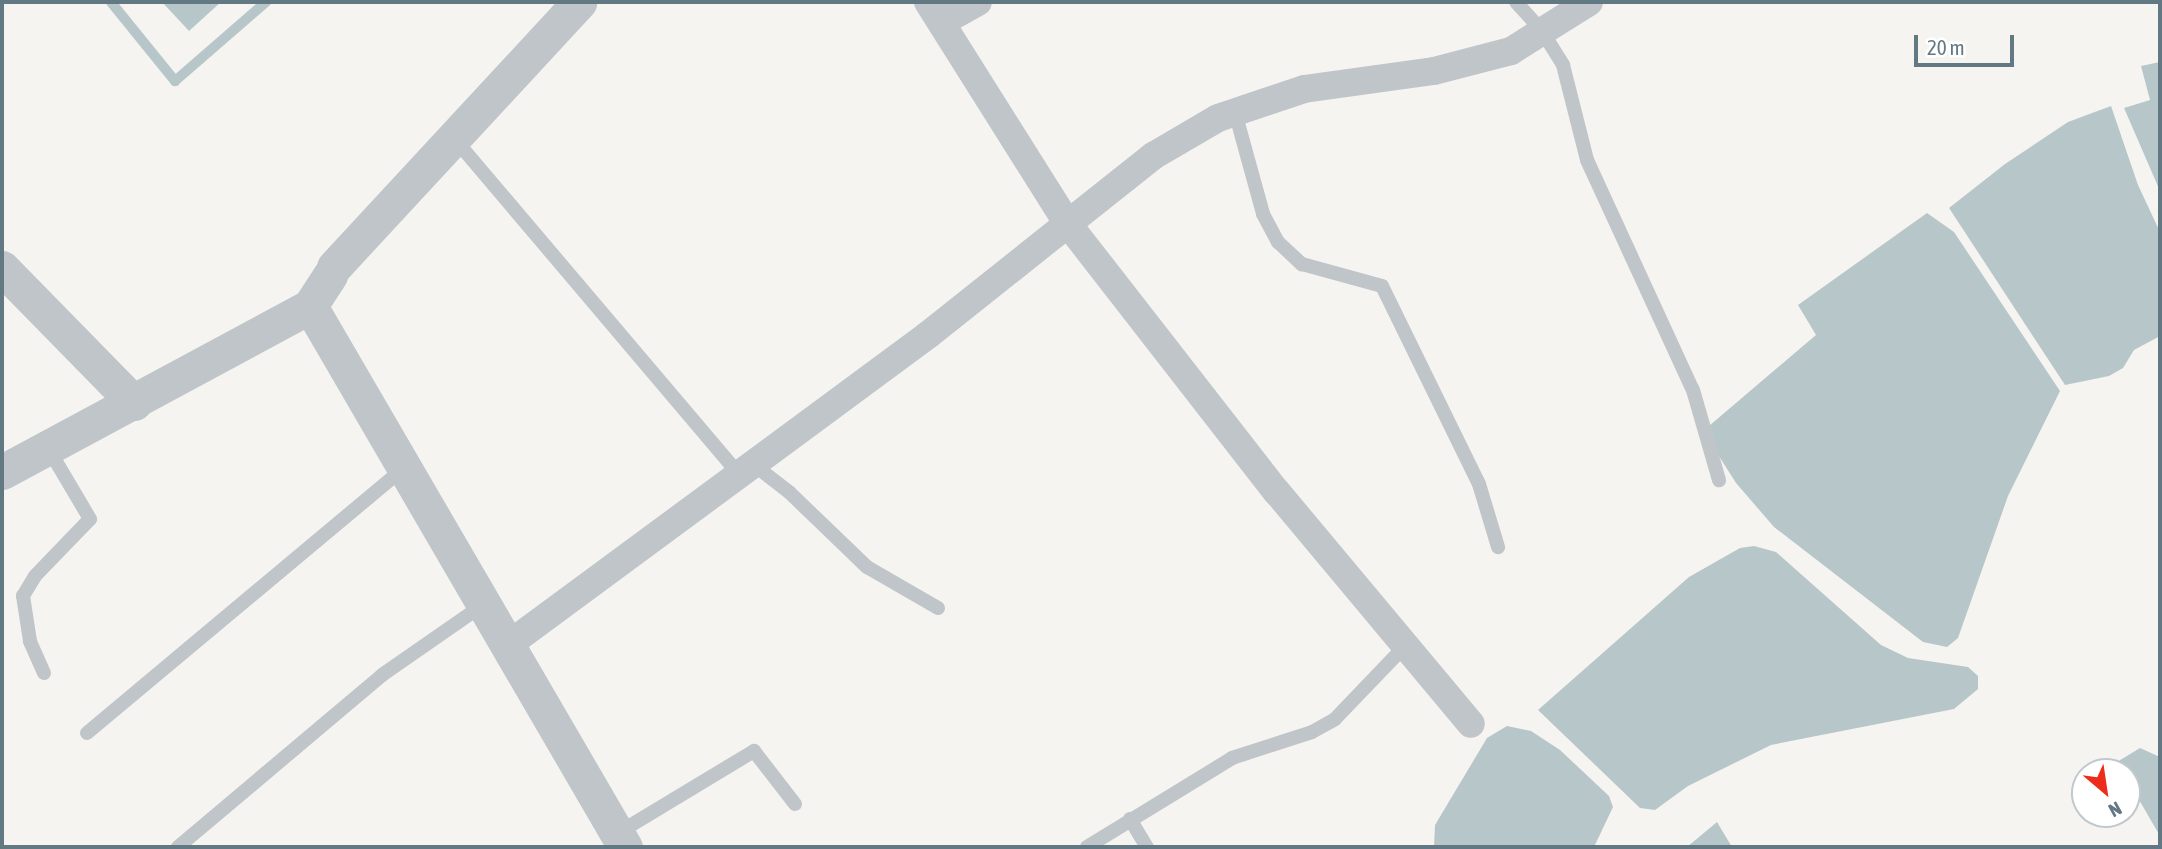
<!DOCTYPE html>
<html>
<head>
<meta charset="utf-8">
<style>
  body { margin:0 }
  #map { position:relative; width:2162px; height:849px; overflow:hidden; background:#f5f4f1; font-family:"Asap Condensed",sans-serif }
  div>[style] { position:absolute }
  .water>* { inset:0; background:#b7c7c9 }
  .stream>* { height:10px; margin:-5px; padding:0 5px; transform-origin:5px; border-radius:5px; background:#b7c7c9 }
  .service>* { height:14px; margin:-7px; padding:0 7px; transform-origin:7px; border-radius:7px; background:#bfc5c8 }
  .minor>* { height:28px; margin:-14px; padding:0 14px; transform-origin:14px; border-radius:14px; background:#bfc5c8 }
  .tertiary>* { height:35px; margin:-17.5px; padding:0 17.5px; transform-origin:17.5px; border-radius:17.5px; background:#bfc5c8 }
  span { translate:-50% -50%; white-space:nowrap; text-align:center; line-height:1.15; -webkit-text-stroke:7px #fff; paint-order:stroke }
  .frame { position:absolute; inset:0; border:4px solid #627984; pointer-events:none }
  .north { position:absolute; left:2071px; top:758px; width:70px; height:70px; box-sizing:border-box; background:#fff; border:2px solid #c0c9ce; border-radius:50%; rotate:151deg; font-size:19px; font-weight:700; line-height:28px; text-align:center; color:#627984 }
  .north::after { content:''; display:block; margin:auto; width:24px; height:32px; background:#ed2d19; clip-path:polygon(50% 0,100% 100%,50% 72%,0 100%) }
  .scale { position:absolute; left:1914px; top:35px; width:100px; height:32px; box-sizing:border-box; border:4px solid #627984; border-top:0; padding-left:9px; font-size:21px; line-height:24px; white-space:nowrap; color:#627984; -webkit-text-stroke:5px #fff; paint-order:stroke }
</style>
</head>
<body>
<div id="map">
  <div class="water">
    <div style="clip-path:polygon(162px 2px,221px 2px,189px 31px)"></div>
    <div style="clip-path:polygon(2160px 62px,2160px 191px,2124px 108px,2150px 100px,2141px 66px)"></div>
    <div style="clip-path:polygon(2111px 106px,2138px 185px,2160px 232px,2160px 336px,2134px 350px,2123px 368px,2109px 376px,2065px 385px,1949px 208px,2005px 164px,2068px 122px)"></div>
    <div style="clip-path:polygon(1927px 213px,1954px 232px,2060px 391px,2008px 496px,1958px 638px,1947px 647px,1923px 642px,1774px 527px,1736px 483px,1710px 442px,1709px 426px,1816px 335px,1798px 305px)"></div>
    <div style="clip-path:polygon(1754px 546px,1776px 552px,1881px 645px,1908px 658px,1968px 667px,1978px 676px,1978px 689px,1954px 709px,1771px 745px,1688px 786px,1655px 810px,1640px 808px,1538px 710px,1689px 577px,1740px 548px)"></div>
    <div style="clip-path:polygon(1507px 726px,1531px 731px,1560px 750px,1609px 796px,1613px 807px,1594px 847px,1434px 847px,1435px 825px,1487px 738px)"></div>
    <div style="clip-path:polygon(2140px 748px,2160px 757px,2160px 836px,2127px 779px,2127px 772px,2123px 772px,2117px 762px)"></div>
    <div style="clip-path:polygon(1717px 822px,1732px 847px,1687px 847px)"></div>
  </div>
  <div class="stream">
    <div style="left:111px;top:2px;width:102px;rotate:51deg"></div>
    <div style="left:175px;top:81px;width:121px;rotate:-41deg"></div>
  </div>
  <div class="service">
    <div style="left:1516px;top:2px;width:39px;rotate:48deg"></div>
    <div style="left:1542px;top:31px;width:40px;rotate:58deg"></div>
    <div style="left:1563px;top:65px;width:98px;rotate:75.8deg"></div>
    <div style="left:1587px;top:160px;width:253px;rotate:65.3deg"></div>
    <div style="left:1693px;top:390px;width:94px;rotate:73.9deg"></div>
    <div style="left:1235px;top:112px;width:106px;rotate:74.6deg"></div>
    <div style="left:1263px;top:214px;width:32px;rotate:62deg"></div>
    <div style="left:1278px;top:242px;width:33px;rotate:43deg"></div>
    <div style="left:1302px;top:264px;width:83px;rotate:15.4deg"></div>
    <div style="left:1382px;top:286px;width:220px;rotate:63.9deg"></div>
    <div style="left:1479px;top:484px;width:66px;rotate:73.2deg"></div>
    <div style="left:453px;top:137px;width:443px;rotate:49.7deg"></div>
    <div style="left:753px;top:464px;width:46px;rotate:37.9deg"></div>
    <div style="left:789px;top:492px;width:108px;rotate:43.9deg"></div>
    <div style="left:867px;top:567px;width:82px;rotate:30deg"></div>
    <div style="left:44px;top:673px;width:35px;rotate:-114deg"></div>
    <div style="left:30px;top:641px;width:46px;rotate:-98.8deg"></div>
    <div style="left:23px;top:596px;width:23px;rotate:-59deg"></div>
    <div style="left:35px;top:576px;width:79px;rotate:-46deg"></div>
    <div style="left:90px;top:519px;width:82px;rotate:-120.6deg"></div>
    <div style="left:87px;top:733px;width:415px;rotate:-39.9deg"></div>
    <div style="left:1130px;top:819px;width:33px;rotate:59deg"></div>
    <div style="left:618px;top:833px;width:159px;rotate:-31.1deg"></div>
    <div style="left:754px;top:751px;width:67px;rotate:52.3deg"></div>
    <div style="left:178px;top:847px;width:267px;rotate:-40.1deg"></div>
    <div style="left:382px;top:675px;width:124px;rotate:-34.8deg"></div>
    <div style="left:1087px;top:847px;width:170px;rotate:-31.5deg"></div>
    <div style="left:1232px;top:758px;width:84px;rotate:-18deg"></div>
    <div style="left:1312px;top:732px;width:26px;rotate:-29deg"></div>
    <div style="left:1335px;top:719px;width:103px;rotate:-46.2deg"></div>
  </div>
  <div class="minor">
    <div style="left:928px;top:2px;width:262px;rotate:57.8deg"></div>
    <div style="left:1068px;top:224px;width:340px;rotate:52.1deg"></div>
    <div style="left:1277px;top:492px;width:302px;rotate:50.1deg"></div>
    <div style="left:942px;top:22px;width:41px;rotate:-29.1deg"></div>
    <div style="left:508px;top:645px;width:522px;rotate:-36.43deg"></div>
    <div style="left:928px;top:335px;width:288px;rotate:-38.5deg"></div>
    <div style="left:1153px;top:156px;width:75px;rotate:-30.3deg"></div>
    <div style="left:1218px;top:118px;width:91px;rotate:-18.6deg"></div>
    <div style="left:1304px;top:89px;width:131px;rotate:-7.9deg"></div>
    <div style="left:1434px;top:71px;width:80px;rotate:-14.6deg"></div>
    <div style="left:1511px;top:51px;width:92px;rotate:-32.1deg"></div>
  </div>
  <div class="tertiary">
    <div style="left:334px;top:267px;width:361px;rotate:-47.2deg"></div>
    <div style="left:2px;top:268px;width:189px;rotate:45.6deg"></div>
    <div style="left:310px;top:306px;width:626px;rotate:59.79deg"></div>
    <div style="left:2px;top:472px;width:350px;rotate:-28.3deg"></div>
    <div style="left:310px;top:306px;width:37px;rotate:-57deg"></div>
  </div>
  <div class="frame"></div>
  <div class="north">N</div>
  <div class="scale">20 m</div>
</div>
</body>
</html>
